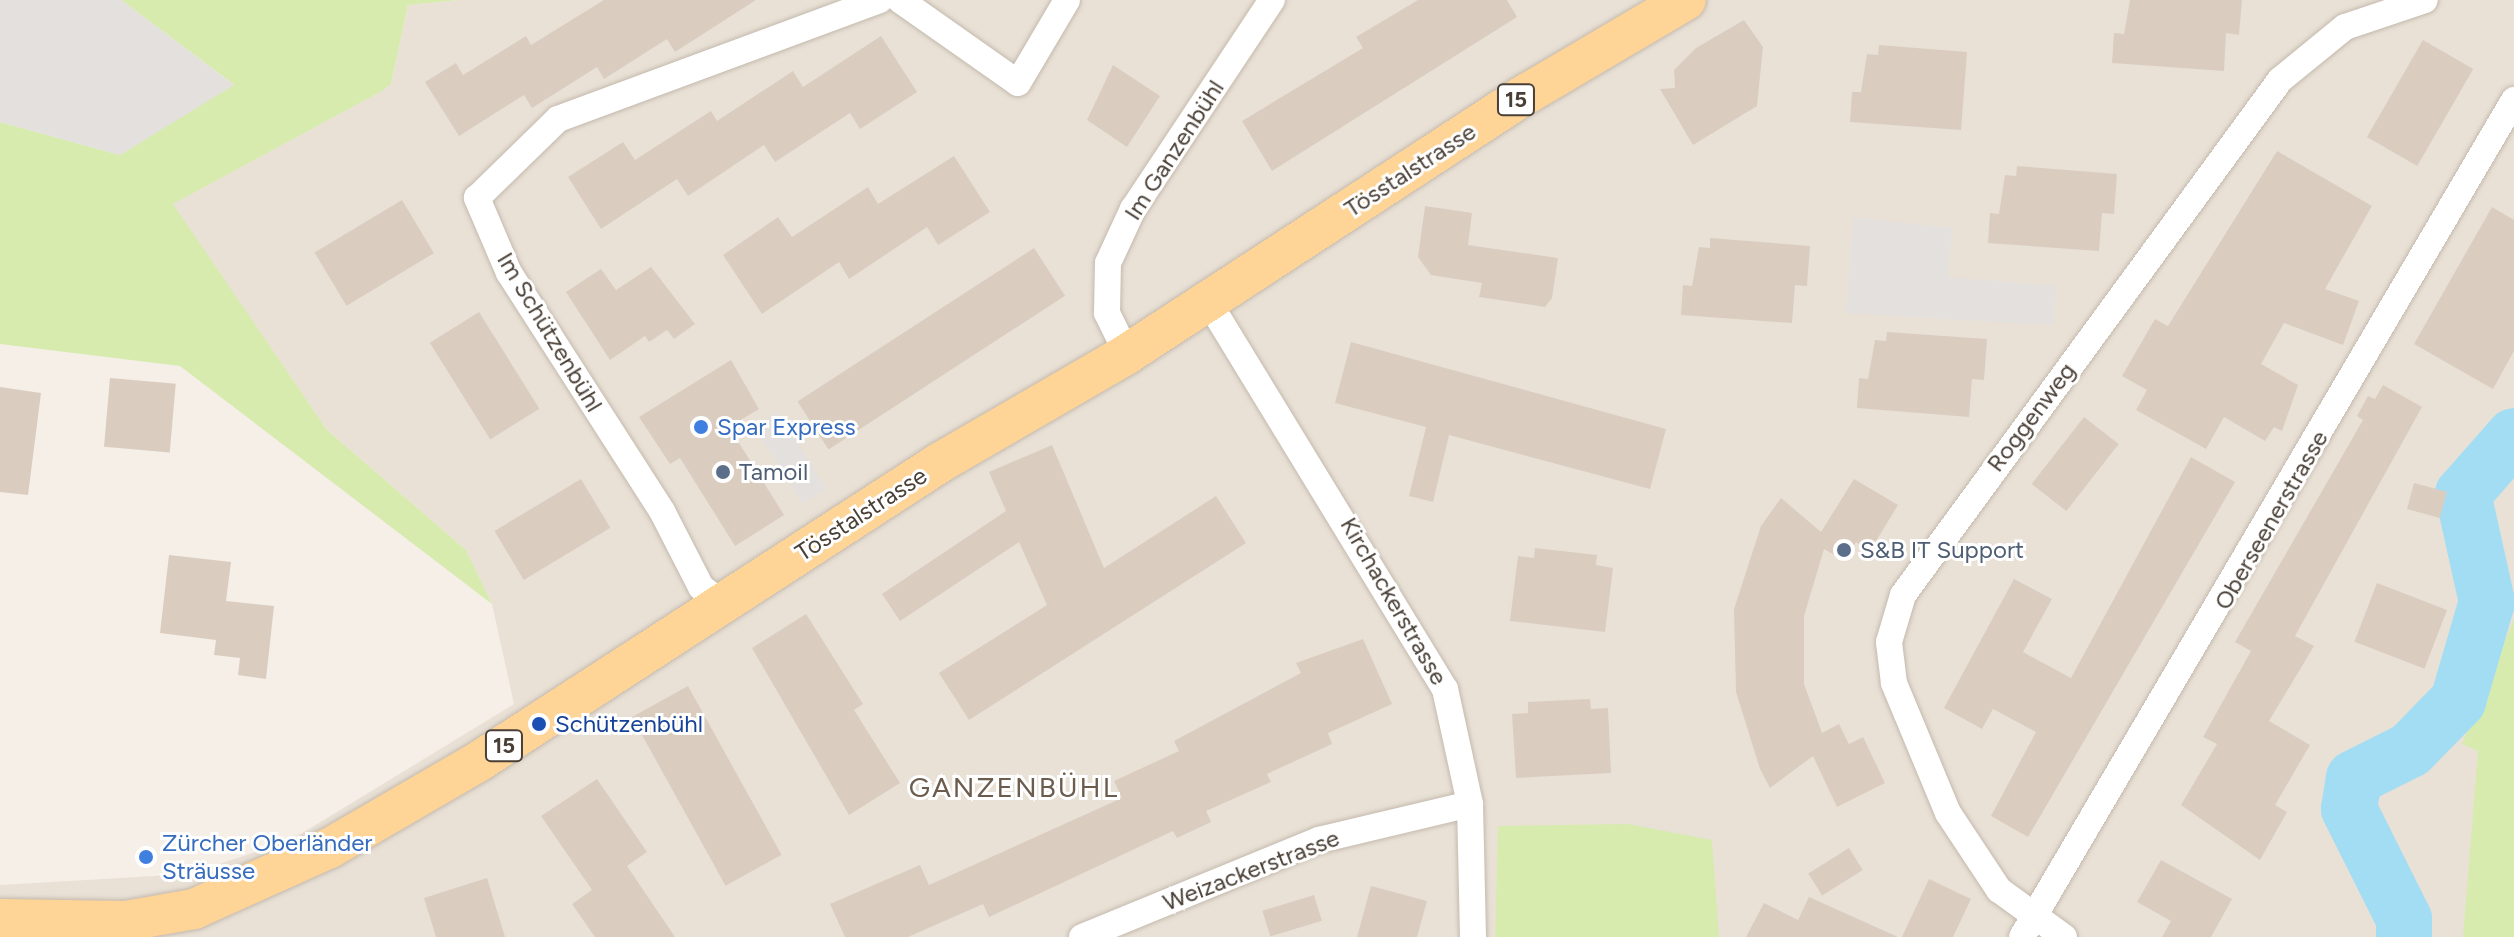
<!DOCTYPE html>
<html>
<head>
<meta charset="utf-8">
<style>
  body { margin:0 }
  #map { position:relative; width:2514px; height:937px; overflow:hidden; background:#f5efe8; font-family:Figtree,sans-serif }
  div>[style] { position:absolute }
  .residential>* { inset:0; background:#e9e1d6 }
  .green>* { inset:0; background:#d7ebaf }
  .parking>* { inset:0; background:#e3e0dd; transform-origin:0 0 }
  .river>* { height:56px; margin:-28px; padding:0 28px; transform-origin:28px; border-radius:28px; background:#a2ddf4 }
  .building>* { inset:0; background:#dacdc0; transform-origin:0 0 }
  .roads { filter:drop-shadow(0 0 2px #c4b9ad) drop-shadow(0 0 2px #c4b9ad) }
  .minor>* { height:26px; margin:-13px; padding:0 13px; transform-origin:13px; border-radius:13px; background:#fff }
  .primary>* { height:40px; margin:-20px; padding:0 20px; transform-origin:20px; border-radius:20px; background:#ffd497 }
  .dots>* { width:22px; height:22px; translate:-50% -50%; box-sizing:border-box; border:4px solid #fff; border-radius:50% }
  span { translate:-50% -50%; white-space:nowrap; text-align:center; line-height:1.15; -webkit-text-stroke:6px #fff; paint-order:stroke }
  .shield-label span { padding:2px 6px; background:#fff; border:2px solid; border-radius:6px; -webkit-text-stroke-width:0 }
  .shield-label { font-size:22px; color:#493f36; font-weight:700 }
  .street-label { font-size:24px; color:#493f36 }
  .shop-label { font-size:24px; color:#366cbe }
  .left { translate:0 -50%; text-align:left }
  .service-label { font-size:24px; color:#4e5e75 }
  .transit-label { font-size:24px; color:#164399 }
  .quarter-label { font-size:28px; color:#6c5c4d; letter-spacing:2px }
</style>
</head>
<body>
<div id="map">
  <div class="residential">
    <div style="clip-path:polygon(460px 0,2514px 0,2514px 937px,0 937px,0 885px,189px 874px,291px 840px,514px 704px,492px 604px,466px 550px,327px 430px,172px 204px,382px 91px,391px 84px,408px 5px)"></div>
  </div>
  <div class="green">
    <div style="clip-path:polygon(121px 0,460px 0,408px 5px,391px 84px,382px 91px,173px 204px,327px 430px,466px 550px,492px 604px,180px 366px,0 344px,0 122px,120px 155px,233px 84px)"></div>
    <div style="clip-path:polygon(2514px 619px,2514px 937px,2463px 937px,2478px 751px,2462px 744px)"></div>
    <div style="clip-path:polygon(1628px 824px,1712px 840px,1719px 937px,1495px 937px,1498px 826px)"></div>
  </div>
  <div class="parking">
    <div style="clip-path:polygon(0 0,121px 0,234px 85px,120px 155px,0 122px)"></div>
    <div style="clip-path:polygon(1853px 217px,1952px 228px,1948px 277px,2056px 286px,2053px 325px,1846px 313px)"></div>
    <div style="left:778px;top:412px;width:91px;height:28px;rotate:58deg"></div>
  </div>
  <div class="river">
    <div style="left:2404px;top:937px;width:18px;rotate:-90deg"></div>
    <div style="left:2404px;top:919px;width:123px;rotate:-116.6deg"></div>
    <div style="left:2349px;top:809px;width:31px;rotate:-81deg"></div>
    <div style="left:2354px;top:778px;width:63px;rotate:-26.6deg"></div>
    <div style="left:2410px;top:750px;width:69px;rotate:-45.6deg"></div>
    <div style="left:2458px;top:701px;width:103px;rotate:-73.7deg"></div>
    <div style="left:2487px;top:602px;width:111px;rotate:-102.5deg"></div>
    <div style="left:2463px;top:494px;width:77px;rotate:-48.7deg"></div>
  </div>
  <div class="building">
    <div style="clip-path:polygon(604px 0,756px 0,675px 52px,667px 39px,604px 79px,597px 67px,532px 108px,524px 95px,459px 136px,425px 82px,456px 63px,463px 75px,526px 36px,531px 45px)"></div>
    <div style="clip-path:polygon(1418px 0,1507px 0,1517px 17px,1272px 171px,1242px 121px,1363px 48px,1356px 37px)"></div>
    <div style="clip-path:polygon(2130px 0,2242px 0,2239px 35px,2226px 33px,2224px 71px,2112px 63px,2114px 33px,2124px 34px)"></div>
    <div style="clip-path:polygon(1744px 20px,1763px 47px,1757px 106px,1693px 145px,1660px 89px,1675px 88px,1674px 70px,1696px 48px)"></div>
    <div style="clip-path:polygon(881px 36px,917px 92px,860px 129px,850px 113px,775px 162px,764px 145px,688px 196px,677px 179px,601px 229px,568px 177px,623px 142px,635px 160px,711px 111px,717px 121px,793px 71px,803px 87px)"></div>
    <div style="left:2423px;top:40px;width:58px;height:112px;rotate:30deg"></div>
    <div style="clip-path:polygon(1879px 45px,1967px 52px,1961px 130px,1850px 122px,1852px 92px,1861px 92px,1867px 54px,1878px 55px)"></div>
    <div style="clip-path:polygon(1113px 65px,1160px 96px,1127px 147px,1087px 120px)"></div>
    <div style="clip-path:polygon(2277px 151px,2372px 206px,2325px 289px,2359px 301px,2343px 345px,2284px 323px,2261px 364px,2298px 385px,2282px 431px,2274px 427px,2265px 441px,2224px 417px,2206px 449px,2136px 410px,2147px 390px,2122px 376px,2155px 319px,2168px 326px)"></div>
    <div style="clip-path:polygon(954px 156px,990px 212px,938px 245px,927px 227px,849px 279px,839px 262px,762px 314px,723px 255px,778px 217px,792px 237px,868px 187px,878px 204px)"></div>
    <div style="clip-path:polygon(2017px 166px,2117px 174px,2114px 214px,2102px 213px,2099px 251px,1988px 243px,1990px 213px,1999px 214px,2005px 175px,2016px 176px)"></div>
    <div style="left:402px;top:200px;width:62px;height:102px;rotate:59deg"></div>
    <div style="clip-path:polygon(1425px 206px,1472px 213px,1468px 245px,1558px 258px,1552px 298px,1545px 307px,1479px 297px,1482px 283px,1431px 275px,1418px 257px)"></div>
    <div style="clip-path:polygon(2492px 207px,2514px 220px,2514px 351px,2493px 389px,2414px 344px)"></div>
    <div style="clip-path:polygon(1710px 238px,1810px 246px,1807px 286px,1795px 285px,1792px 323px,1681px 315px,1683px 285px,1692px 286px,1699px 247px,1710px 248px)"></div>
    <div style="left:1034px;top:248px;width:57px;height:282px;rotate:57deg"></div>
    <div style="clip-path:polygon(651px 267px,695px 324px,674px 339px,667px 330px,649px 342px,645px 336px,610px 360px,566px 292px,601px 269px,616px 290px)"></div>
    <div style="left:479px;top:312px;width:114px;height:58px;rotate:58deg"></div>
    <div style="clip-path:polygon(1887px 332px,1987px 339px,1984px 380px,1972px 379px,1969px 417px,1857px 408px,1859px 378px,1868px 379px,1875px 340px,1886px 341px)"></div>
    <div style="clip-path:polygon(1351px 342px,1666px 429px,1650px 489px,1449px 435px,1433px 502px,1409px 496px,1426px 427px,1335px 403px)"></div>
    <div style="clip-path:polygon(731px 360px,759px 409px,729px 427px,784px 515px,735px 546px,680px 458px,670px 464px,639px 417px)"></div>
    <div style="left:110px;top:378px;width:66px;height:69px;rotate:5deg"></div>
    <div style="clip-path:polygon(2383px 385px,2422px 407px,2295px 636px,2314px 646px,2269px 721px,2310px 745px,2275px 805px,2287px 812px,2260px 860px,2181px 805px,2217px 744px,2203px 737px,2251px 651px,2235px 642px,2363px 420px,2357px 416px,2368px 396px,2375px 399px)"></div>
    <div style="clip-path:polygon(0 387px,41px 393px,28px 495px,0 492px)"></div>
    <div style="left:2084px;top:417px;width:44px;height:85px;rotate:38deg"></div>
    <div style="clip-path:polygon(1052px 445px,1104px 568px,1216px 496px,1246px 543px,969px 720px,939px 673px,1047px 605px,1019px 542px,900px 621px,882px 594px,1006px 511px,989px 472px)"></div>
    <div style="clip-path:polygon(2191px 457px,2235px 482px,2028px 837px,1991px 816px,2036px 732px,1993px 709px,1982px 729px,1944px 708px,2014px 579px,2052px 599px,2023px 652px,2071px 678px)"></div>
    <div style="left:581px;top:479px;width:57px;height:101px;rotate:59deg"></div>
    <div style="clip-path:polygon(1854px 479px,1898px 505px,1870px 551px,1856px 542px,1845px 561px,1824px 549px,1804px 616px,1804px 684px,1822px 733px,1839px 724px,1849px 744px,1863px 737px,1885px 783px,1837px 807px,1813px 756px,1770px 788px,1760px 769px,1736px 692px,1734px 609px,1761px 526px,1781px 498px,1821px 532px)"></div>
    <div style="left:2414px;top:483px;width:34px;height:27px;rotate:15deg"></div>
    <div style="clip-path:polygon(1535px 548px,1597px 555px,1596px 565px,1613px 568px,1605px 632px,1510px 621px,1518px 556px,1534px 558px)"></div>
    <div style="clip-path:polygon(169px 555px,231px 562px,226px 601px,274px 606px,266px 679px,238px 675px,240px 658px,214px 655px,216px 640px,160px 633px)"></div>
    <div style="left:2377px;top:583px;width:75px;height:63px;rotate:21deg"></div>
    <div style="clip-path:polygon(806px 614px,863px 704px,854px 710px,900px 783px,849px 815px,752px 648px)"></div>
    <div style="clip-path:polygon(1363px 639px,1392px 704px,1328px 733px,1332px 744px,1267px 774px,1271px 782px,1206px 811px,1211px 822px,1177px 838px,1173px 831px,989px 917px,983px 904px,908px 937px,845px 937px,830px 904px,920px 865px,929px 885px,1122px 798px,1114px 781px,1179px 751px,1174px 741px,1301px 673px,1296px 663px)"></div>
    <div style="left:688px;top:686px;width:193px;height:64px;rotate:61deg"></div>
    <div style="clip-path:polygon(1590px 699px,1591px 709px,1608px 708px,1611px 773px,1516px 778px,1512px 714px,1528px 713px,1528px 702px)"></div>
    <div style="clip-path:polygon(597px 779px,647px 852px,627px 866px,675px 937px,595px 937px,572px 904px,592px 890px,541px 816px)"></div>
    <div style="left:1849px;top:848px;width:26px;height:48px;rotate:58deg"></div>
    <div style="clip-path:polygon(2161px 860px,2232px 899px,2211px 937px,2162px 937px,2171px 921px,2137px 902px)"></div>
    <div style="clip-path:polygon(487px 878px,505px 937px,436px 937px,424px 898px)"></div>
    <div style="clip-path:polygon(1929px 879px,1971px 899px,1953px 937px,1902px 937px)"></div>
    <div style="clip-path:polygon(1371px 886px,1427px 901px,1417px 937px,1357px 937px)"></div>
    <div style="left:1314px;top:895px;width:27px;height:54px;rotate:73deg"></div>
    <div style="clip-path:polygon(1809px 897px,1898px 937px,1746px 937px,1764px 903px,1798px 920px)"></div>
  </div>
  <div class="roads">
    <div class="minor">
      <div style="left:900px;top:0;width:144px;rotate:35.1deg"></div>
      <div style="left:1018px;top:83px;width:96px;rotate:-59.4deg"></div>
      <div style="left:1208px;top:301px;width:455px;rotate:58.6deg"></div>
      <div style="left:1445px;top:689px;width:118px;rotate:77.7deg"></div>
      <div style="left:1470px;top:804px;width:133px;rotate:88.7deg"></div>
      <div style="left:1127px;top:354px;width:46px;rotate:-116deg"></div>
      <div style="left:1107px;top:313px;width:50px;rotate:-88.9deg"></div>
      <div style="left:1108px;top:263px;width:60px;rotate:-65.2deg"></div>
      <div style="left:1133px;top:209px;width:251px;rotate:-56.4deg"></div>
      <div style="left:722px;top:603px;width:26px;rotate:-143deg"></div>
      <div style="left:701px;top:587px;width:85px;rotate:-117.2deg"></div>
      <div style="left:662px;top:511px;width:283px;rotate:-122.7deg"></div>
      <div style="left:509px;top:273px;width:82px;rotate:-113.1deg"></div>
      <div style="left:477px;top:198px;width:113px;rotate:-44.3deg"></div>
      <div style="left:558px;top:119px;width:343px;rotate:-20.3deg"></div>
      <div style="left:1082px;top:937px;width:256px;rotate:-22.3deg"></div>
      <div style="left:1319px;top:840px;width:155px;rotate:-13.4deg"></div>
      <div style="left:2022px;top:937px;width:971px;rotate:-59.55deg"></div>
      <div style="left:2064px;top:937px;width:80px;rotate:-144.1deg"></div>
      <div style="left:1999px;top:890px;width:92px;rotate:-123.5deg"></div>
      <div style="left:1948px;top:813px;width:141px;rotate:-112.6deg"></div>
      <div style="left:1894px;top:683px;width:41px;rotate:-97deg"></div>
      <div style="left:1889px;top:642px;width:49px;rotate:-73.4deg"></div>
      <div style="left:1903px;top:595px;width:638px;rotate:-53.79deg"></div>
      <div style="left:2280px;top:80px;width:84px;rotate:-39.2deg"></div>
      <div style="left:2345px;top:27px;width:84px;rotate:-18.6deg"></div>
    </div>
    <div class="primary">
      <div style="left:0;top:919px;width:126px;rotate:0.9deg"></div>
      <div style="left:126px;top:921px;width:69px;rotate:-10deg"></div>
      <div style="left:194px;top:909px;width:149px;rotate:-24.2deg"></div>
      <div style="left:330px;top:848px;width:175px;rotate:-30.2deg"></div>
      <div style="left:481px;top:760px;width:548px;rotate:-32.94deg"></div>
      <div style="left:941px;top:462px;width:215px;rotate:-30.1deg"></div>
      <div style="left:1127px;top:354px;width:478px;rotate:-33.1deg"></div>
      <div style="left:1528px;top:93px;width:183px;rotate:-30.5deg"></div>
    </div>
  </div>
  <div class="dots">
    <div style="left:701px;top:427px;background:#3f7fe0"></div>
    <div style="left:723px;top:472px;background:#5c6f8a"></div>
    <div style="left:1844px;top:550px;background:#5c6f8a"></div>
    <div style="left:539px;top:724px;background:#1a4fb4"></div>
    <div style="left:146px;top:857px;background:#3f7fe0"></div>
  </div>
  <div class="shield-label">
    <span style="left:1516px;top:100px">15</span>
    <span style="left:504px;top:746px">15</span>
  </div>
  <div class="street-label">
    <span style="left:1174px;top:150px;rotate:-57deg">Im Ganzenbühl</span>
    <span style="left:1410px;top:170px;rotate:-33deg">Tösstalstrasse</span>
    <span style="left:550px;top:332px;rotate:59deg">Im Schützenbühl</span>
    <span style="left:2031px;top:417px;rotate:-53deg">Roggenweg</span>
    <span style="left:861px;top:514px;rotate:-33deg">Tösstalstrasse</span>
    <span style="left:2271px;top:520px;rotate:-60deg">Oberseenerstrasse</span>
    <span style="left:1394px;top:601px;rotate:60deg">Kirchackerstrasse</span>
    <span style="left:1251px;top:870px;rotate:-21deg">Weizackerstrasse</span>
  </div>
  <div class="shop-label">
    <span class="left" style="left:717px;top:427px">Spar Express</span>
    <span class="left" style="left:162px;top:857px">Zürcher Oberländer<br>Sträusse</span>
  </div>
  <div class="service-label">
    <span class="left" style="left:739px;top:472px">Tamoil</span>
    <span class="left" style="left:1860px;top:550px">S&amp;B IT Support</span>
  </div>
  <div class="transit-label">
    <span class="left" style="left:555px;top:724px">Schützenbühl</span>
  </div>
  <div class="quarter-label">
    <span style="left:1014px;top:787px">GANZENBÜHL</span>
  </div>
</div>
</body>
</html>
